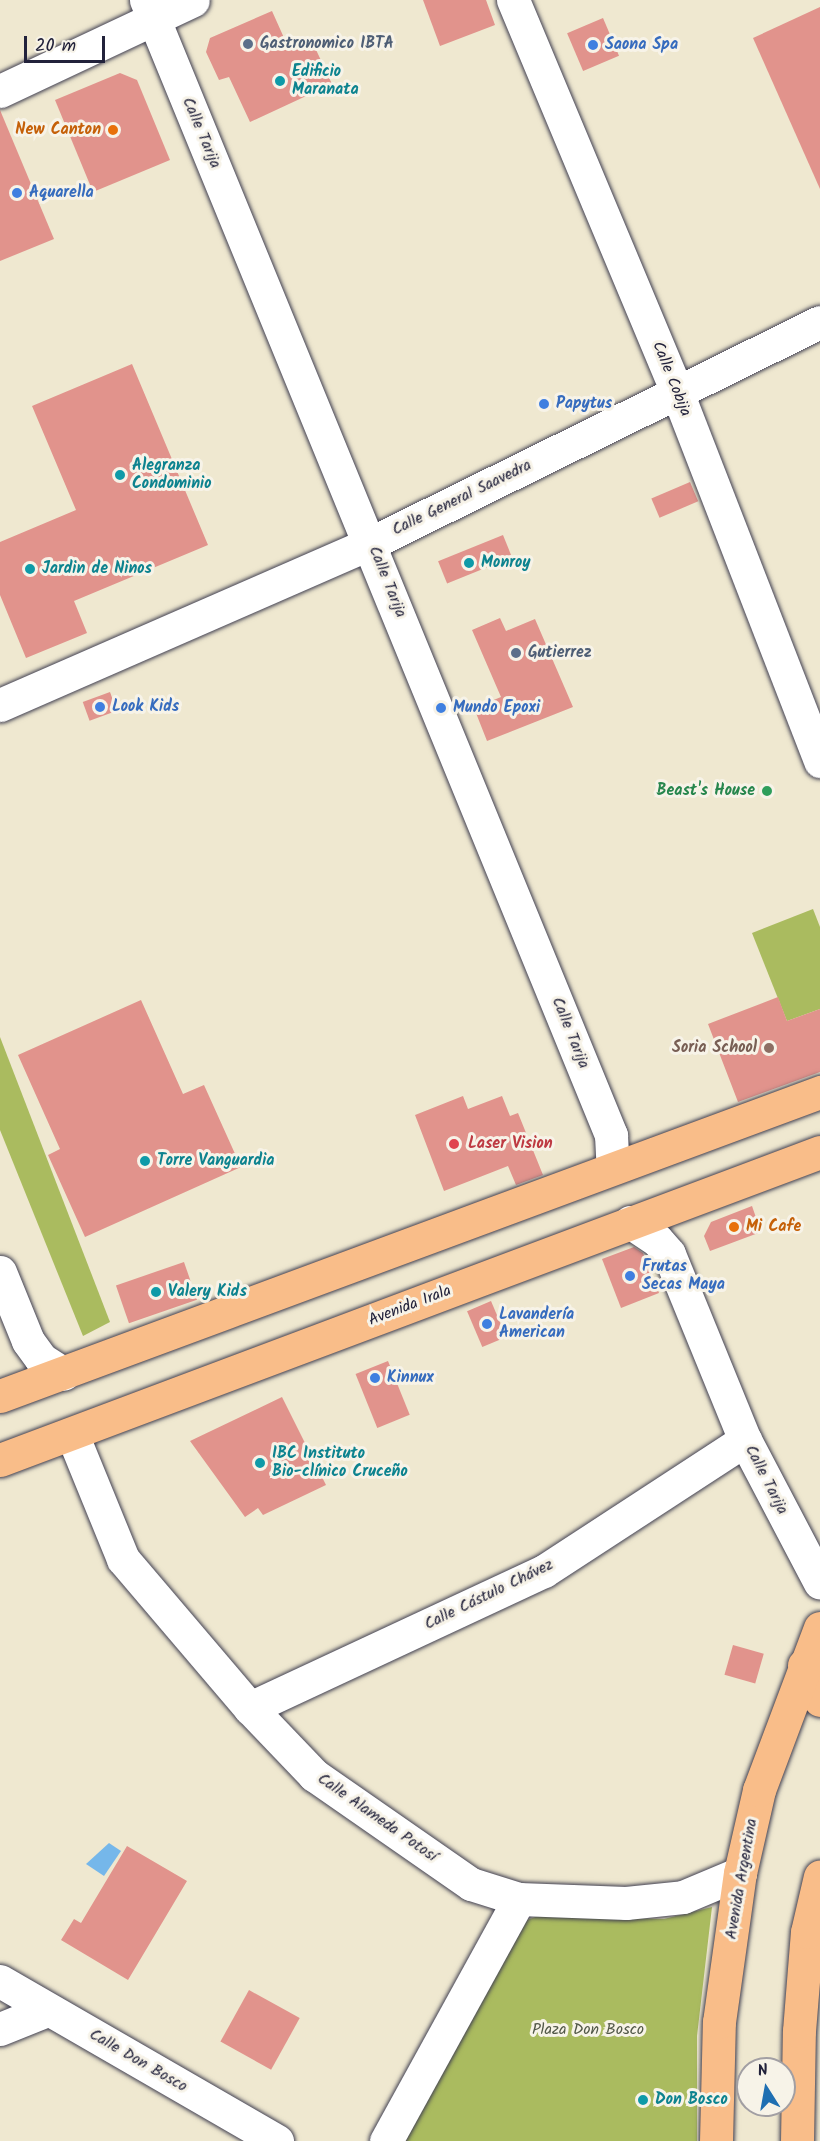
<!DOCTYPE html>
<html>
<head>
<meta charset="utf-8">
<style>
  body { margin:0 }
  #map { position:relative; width:820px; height:2141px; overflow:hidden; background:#efe8d0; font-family:Kalam,sans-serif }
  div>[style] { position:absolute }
  .green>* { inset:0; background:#aabb5f }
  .water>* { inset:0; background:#75b7ea }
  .building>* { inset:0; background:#e1938c; transform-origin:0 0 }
  .roads { filter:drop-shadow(0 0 2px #414051) drop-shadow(0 0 2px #414051) }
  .minor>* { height:33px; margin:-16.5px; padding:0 16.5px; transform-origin:16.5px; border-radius:16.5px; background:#fff }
  .major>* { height:33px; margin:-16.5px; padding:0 16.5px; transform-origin:16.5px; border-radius:16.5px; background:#f9bd89 }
  .dots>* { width:16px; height:16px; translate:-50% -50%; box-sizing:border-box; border:3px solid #f7f3e8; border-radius:50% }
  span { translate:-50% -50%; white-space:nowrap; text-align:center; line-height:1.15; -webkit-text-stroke:6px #f7f3e8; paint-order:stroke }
  .service-label { font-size:16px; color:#4e5e75; font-weight:700 }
  .left { translate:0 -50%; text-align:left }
  .shop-label { font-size:16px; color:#366cbe; font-weight:700 }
  .culture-label { font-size:16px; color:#0d838f; font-weight:700 }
  .food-label { font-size:16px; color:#c56008; font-weight:700 }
  .right { translate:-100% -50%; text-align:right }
  .street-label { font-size:16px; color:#22223b }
  .leisure-label { font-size:16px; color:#27864d; font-weight:700 }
  .education-label { font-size:16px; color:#785e54; font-weight:700 }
  .health-label { font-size:16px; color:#be3a42; font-weight:700 }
  .park-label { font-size:16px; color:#525848 }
  .north { position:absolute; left:736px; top:2057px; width:60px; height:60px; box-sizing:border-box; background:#f7f3e8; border:2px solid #a29fa3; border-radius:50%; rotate:349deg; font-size:16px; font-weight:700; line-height:24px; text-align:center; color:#22223b }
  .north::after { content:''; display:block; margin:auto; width:21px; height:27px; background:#1f6fb2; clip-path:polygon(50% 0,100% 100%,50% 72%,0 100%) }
  .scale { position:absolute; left:24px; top:36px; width:81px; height:27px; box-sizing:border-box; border:3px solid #22223b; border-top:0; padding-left:8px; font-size:18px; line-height:21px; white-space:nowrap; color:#22223b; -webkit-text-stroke:4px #f7f3e8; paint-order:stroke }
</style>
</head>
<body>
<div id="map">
  <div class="green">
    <div style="clip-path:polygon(813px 909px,820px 927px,820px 1009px,787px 1021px,752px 933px)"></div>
    <div style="clip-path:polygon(0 1037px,110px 1322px,83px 1336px,0 1130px)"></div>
    <div style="clip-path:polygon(712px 1907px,697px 2036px,697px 2141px,404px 2141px,527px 1920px,538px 1916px,664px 1919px)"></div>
  </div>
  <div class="water">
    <div style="clip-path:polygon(109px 1843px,121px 1851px,104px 1876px,86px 1864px)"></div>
  </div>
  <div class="building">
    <div style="clip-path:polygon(423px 0,486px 0,495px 25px,440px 46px)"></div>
    <div style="clip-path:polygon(820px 7px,820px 189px,753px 38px)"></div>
    <div style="clip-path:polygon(272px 11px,289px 49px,311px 39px,332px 84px,250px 122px,229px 77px,219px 80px,206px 52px,210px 38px)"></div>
    <div style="left:603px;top:18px;width:41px;height:39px;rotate:67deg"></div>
    <div style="clip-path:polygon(120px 73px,137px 80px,170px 160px,93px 192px,55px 100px)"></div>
    <div style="clip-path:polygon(0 110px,54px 239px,0 261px)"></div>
    <div style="clip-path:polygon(132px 364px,208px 545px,74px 601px,87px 633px,26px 658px,0 595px,0 542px,76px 510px,32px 406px)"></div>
    <div style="left:690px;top:482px;width:21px;height:42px;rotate:67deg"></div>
    <div style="left:503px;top:535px;width:24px;height:70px;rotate:68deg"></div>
    <div style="clip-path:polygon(500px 618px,506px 631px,535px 619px,573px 707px,487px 741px,474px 708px,501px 697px,472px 630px)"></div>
    <div style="left:110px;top:692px;width:20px;height:29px;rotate:70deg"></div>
    <div style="clip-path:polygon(778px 997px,787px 1021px,820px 1009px,820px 1072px,738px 1102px,708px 1024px)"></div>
    <div style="clip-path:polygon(141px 1000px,183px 1094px,204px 1085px,241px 1167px,85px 1237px,48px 1155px,60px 1149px,18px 1055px)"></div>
    <div style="clip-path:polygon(463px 1096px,468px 1109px,502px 1096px,510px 1116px,518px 1113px,543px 1175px,516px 1185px,508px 1166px,444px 1191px,415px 1115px)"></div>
    <div style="clip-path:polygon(752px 1206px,761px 1232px,710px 1251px,704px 1236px,711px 1222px)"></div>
    <div style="clip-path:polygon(634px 1247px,643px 1253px,659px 1293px,621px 1308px,602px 1259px)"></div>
    <div style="left:184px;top:1262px;width:40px;height:72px;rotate:71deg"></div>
    <div style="left:491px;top:1301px;width:39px;height:26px;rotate:67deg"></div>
    <div style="left:388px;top:1361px;width:58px;height:35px;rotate:68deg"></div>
    <div style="clip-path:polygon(282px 1397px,326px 1485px,263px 1515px,258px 1508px,245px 1517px,190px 1441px)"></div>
    <div style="left:733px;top:1645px;width:32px;height:31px;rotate:16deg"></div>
    <div style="clip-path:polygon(127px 1846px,187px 1881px,128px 1980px,61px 1940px,74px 1919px,81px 1923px)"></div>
    <div style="left:249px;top:1990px;width:58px;height:59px;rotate:29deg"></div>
  </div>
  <div class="roads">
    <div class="minor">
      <div style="left:146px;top:0;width:1227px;rotate:67.72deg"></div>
      <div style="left:611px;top:1135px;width:33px;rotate:87deg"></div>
      <div style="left:513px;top:0;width:425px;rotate:67.3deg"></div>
      <div style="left:677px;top:392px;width:396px;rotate:68.8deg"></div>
      <div style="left:0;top:91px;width:213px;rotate:-25.2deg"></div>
      <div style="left:0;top:705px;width:405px;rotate:-23.6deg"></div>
      <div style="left:371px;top:543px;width:500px;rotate:-26.21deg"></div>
      <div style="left:630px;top:1222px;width:32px;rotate:34deg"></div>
      <div style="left:657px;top:1240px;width:18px;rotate:49deg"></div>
      <div style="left:669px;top:1254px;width:201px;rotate:67.8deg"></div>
      <div style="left:745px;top:1440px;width:161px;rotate:62.3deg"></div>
      <div style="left:0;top:1272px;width:74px;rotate:67.9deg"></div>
      <div style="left:28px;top:1341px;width:22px;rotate:54deg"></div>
      <div style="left:41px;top:1359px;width:27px;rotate:33deg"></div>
      <div style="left:72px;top:1434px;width:135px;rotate:67.8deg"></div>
      <div style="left:123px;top:1559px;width:196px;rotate:49.6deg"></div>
      <div style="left:250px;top:1708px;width:93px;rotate:46.3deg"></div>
      <div style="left:314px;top:1775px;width:191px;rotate:34.8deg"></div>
      <div style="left:471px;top:1884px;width:50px;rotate:17.4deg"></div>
      <div style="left:519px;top:1899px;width:107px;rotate:2.1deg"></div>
      <div style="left:626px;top:1903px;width:57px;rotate:-6deg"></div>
      <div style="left:683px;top:1897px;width:62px;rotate:-22.8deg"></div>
      <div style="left:250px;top:1708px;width:324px;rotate:-25deg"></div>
      <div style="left:544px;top:1571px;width:240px;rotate:-33.1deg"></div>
      <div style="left:0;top:1981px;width:320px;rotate:30deg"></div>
      <div style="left:0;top:2029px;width:51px;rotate:-22deg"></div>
      <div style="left:386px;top:2141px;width:276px;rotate:-61.2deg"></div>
    </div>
    <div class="major">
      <div style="left:0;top:1396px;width:875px;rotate:-20.34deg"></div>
      <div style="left:0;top:1460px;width:876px;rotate:-20.59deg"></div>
      <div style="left:804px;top:1665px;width:19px;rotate:78deg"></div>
      <div style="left:808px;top:1684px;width:20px;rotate:53deg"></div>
      <div style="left:716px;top:2141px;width:119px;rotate:-88.6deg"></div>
      <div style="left:719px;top:2022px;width:150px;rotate:-82deg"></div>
      <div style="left:740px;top:1873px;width:85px;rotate:-77.1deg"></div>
      <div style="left:759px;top:1790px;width:173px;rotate:-69.4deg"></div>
      <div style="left:797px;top:2141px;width:110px;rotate:-89deg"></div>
      <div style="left:799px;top:2031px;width:99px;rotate:-85.4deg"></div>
      <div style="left:807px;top:1932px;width:57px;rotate:-76.9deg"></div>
    </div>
  </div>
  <div class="dots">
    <div style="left:248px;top:44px;background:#5c6f8a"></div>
    <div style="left:593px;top:45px;background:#3f7fe0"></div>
    <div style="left:280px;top:81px;background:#0f9aa8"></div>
    <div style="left:113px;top:130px;background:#e8710a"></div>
    <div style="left:17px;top:193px;background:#3f7fe0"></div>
    <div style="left:544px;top:404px;background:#3f7fe0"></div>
    <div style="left:120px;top:475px;background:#0f9aa8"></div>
    <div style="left:469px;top:563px;background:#0f9aa8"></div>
    <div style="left:30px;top:569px;background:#0f9aa8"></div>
    <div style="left:516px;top:653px;background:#5c6f8a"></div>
    <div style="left:100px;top:707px;background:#3f7fe0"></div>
    <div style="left:441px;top:708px;background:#3f7fe0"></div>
    <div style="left:767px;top:791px;background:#2e9e5b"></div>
    <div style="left:769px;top:1048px;background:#8d6e63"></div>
    <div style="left:454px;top:1144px;background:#e0444e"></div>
    <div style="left:145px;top:1161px;background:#0f9aa8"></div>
    <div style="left:734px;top:1227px;background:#e8710a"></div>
    <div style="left:630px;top:1276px;background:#3f7fe0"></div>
    <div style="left:156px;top:1292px;background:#0f9aa8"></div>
    <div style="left:487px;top:1324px;background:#3f7fe0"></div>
    <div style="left:375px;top:1378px;background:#3f7fe0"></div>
    <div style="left:260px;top:1463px;background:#0f9aa8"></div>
    <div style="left:643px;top:2100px;background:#0f9aa8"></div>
  </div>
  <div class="service-label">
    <span class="left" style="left:260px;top:44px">Gastronomico IBTA</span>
    <span class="left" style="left:528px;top:653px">Gutierrez</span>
  </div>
  <div class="shop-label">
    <span class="left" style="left:605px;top:45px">Saona Spa</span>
    <span class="left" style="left:29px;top:193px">Aquarella</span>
    <span class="left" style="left:556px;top:404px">Papytus</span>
    <span class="left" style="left:112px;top:707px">Look Kids</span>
    <span class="left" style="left:453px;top:708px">Mundo Epoxi</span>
    <span class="left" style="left:642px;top:1276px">Frutas<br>Secas Maya</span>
    <span class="left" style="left:499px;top:1324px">Lavandería<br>American</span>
    <span class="left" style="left:387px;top:1378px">Kinnux</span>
  </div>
  <div class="culture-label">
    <span class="left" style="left:292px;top:81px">Edificio<br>Maranata</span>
    <span class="left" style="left:132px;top:475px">Alegranza<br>Condominio</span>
    <span class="left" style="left:481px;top:563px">Monroy</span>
    <span class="left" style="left:42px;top:569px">Jardin de Ninos</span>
    <span class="left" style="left:157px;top:1161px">Torre Vanguardia</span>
    <span class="left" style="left:168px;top:1292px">Valery Kids</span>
    <span class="left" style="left:272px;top:1463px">IBC Instituto<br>Bio-clínico Cruceño</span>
    <span class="left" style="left:655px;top:2100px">Don Bosco</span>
  </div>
  <div class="food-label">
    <span class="right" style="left:101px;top:130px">New Canton</span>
    <span class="left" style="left:746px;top:1227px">Mi Cafe</span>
  </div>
  <div class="street-label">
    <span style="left:201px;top:133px;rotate:67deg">Calle Tarija</span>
    <span style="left:671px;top:379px;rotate:68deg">Calle Cobija</span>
    <span style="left:462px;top:498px;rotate:-26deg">Calle General Saavedra</span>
    <span style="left:387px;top:582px;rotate:68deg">Calle Tarija</span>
    <span style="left:570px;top:1033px;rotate:68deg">Calle Tarija</span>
    <span style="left:410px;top:1306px;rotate:-21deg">Avenida Irala</span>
    <span style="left:766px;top:1480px;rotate:63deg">Calle Tarija</span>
    <span style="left:489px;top:1595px;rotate:-26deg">Calle Cástulo Chávez</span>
    <span style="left:377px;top:1818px;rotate:35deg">Calle Alameda Potosí</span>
    <span style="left:742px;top:1879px;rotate:-80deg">Avenida Argentina</span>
    <span style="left:138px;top:2061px;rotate:30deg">Calle Don Bosco</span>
  </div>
  <div class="leisure-label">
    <span class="right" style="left:755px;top:791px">Beast's House</span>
  </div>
  <div class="education-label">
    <span class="right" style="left:757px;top:1048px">Soria School</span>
  </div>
  <div class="health-label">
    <span class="left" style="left:468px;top:1144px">Laser Vision</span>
  </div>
  <div class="park-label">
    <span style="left:588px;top:2030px">Plaza Don Bosco</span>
  </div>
  <div class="north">N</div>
  <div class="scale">20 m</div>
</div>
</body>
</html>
